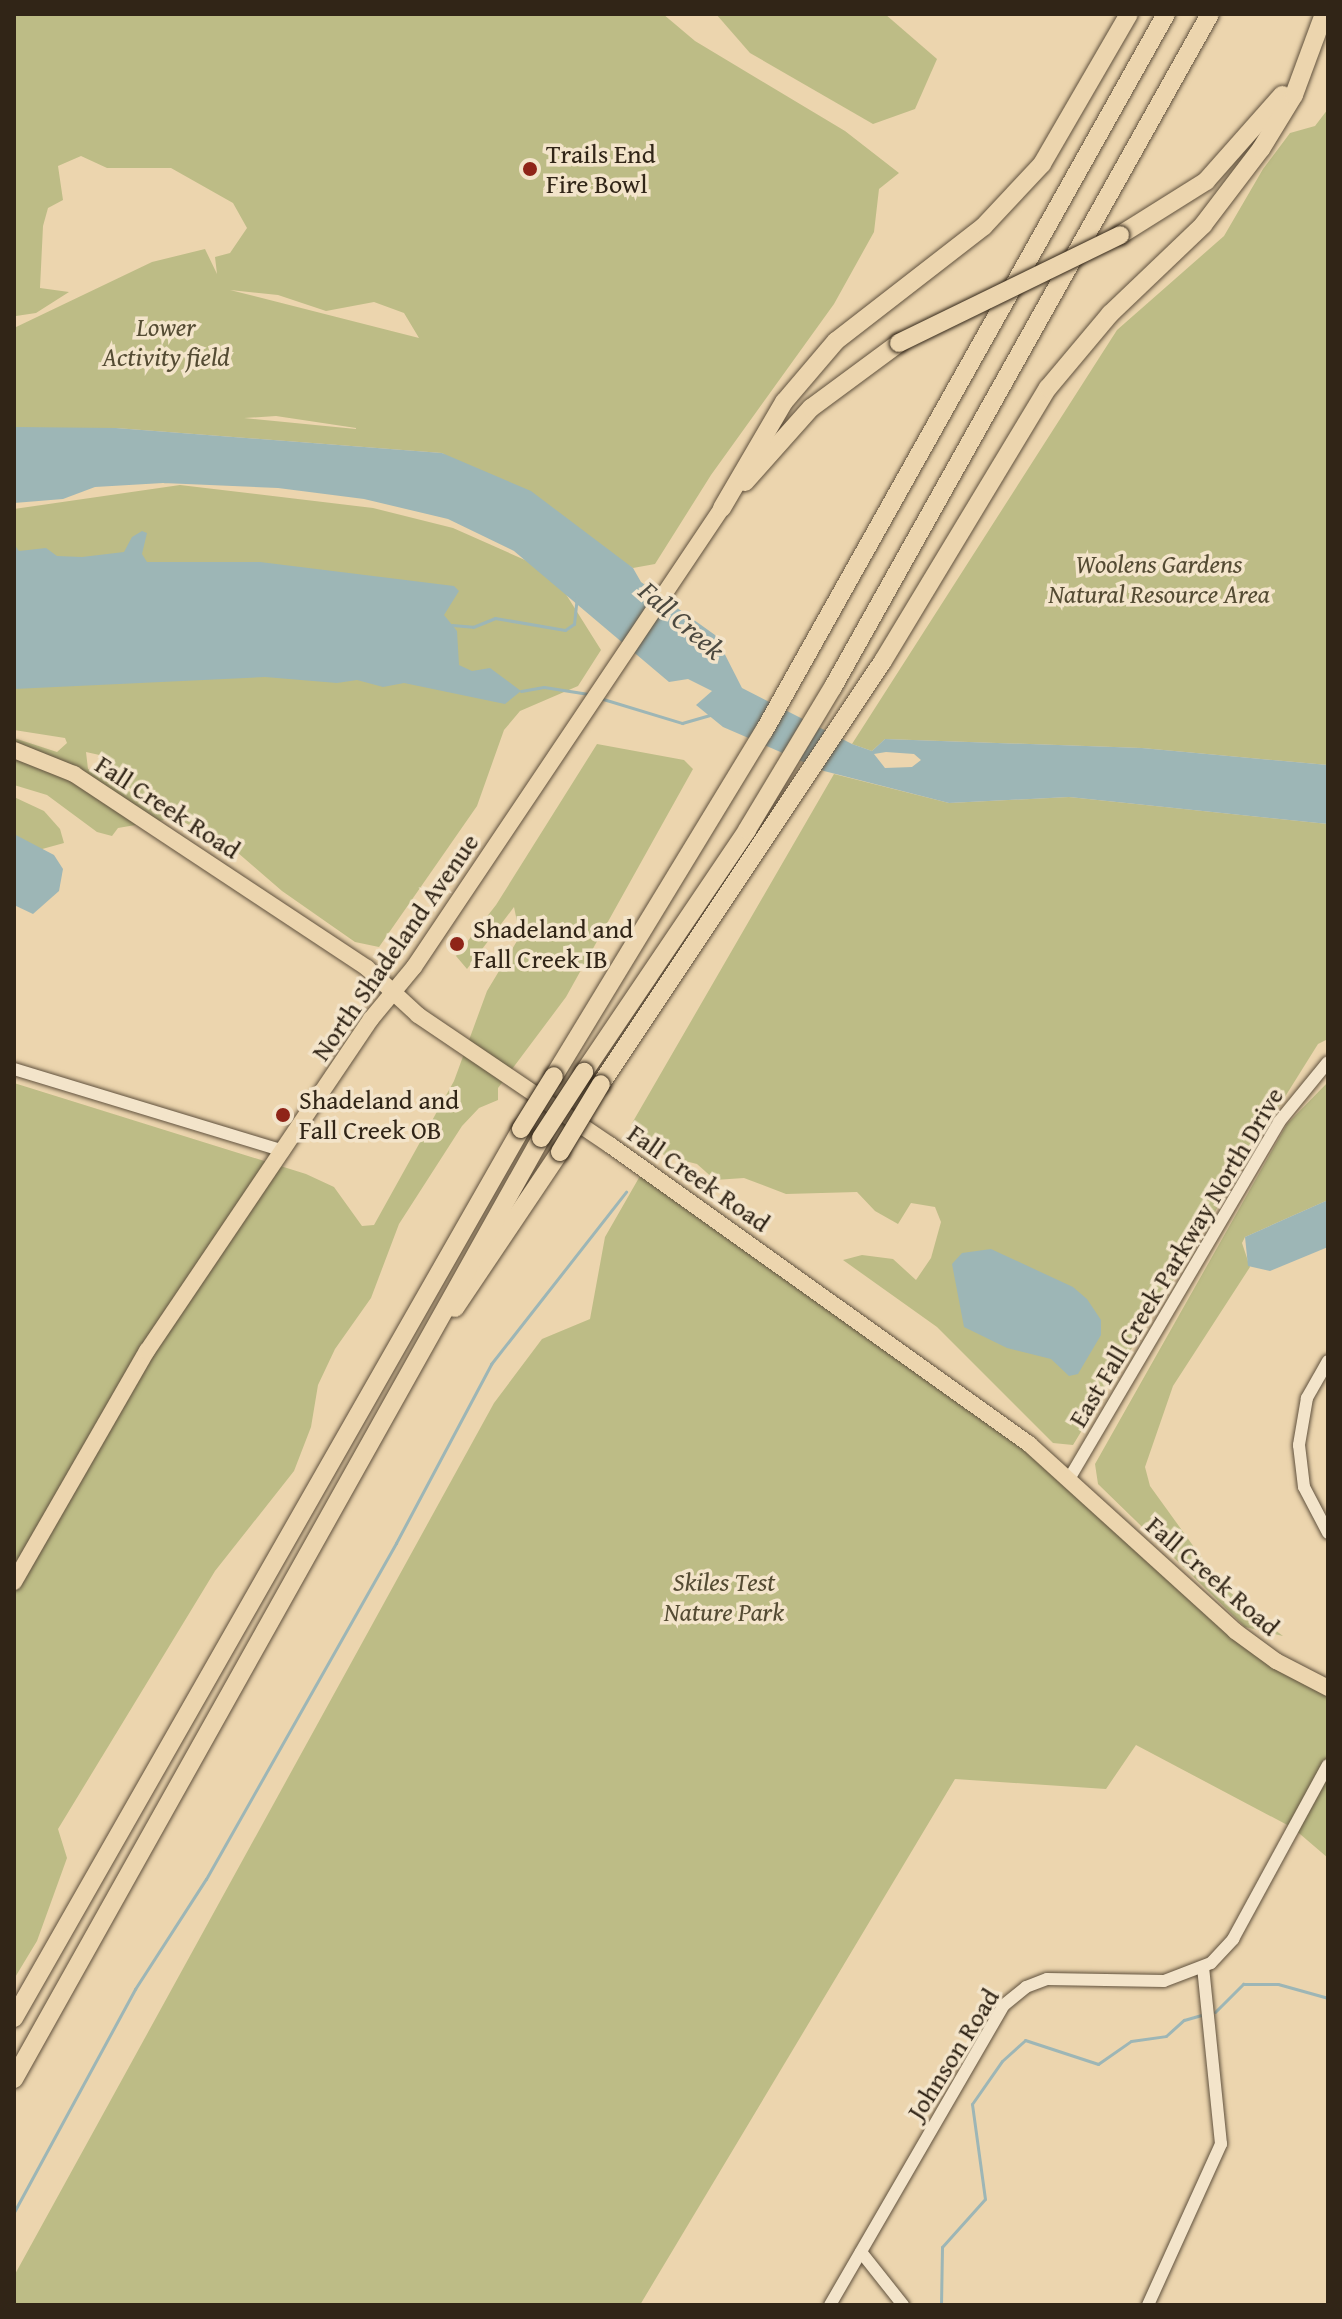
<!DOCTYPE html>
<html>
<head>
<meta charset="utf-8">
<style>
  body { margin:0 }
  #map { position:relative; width:1342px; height:2319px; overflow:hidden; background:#ecd5ae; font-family:"Gentium Book Plus",serif }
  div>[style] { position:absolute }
  .green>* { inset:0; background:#bdbc86 }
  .water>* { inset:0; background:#9db6b6 }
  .stream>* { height:3px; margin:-1.5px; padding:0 1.5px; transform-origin:1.5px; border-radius:1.5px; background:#9db6b6 }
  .roads { filter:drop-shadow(0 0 2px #60513d) drop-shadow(0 0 2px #60513d) }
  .minor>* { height:12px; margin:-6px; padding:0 6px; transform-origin:6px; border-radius:6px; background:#f3e4ca }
  .major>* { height:16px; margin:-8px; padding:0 8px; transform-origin:8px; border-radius:8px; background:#ecd5ae }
  .highway>* { height:18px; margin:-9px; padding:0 9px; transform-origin:9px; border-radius:9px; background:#ecd5ae }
  .bridges { filter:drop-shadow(0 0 2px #312517) drop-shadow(0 0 2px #312517) }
  .highway-bridge>* { height:18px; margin:-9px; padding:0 9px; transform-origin:9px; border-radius:9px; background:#ecd5ae }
  .dots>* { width:22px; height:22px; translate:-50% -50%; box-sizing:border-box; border:4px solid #f3e4ca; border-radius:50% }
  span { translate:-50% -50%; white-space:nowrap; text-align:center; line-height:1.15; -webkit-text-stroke:7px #f3e4ca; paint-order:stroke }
  .poi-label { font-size:26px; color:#312517 }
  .left { translate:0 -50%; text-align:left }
  .park-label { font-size:26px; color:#544b33; font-style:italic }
  .street-label { font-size:26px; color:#312517 }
  .water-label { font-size:28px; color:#4c493f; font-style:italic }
  .frame { position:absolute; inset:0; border:16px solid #312517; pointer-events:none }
</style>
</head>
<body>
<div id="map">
  <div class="green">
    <div style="clip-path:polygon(evenodd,14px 14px,663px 14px,695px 41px,845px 131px,899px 173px,879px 189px,874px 232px,834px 304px,711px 475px,655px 564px,633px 568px,442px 453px,116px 428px,14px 429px,14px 328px,152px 262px,205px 249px,217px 274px,215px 257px,230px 253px,247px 228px,233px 203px,171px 168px,107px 168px,81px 156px,58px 166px,63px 200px,48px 208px,43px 226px,40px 288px,69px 292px,36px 313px,16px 316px,14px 14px,230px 290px,278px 295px,326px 311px,374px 302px,404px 313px,419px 338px,230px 290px,14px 14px,276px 416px,356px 428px,356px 429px,244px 418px,276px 416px)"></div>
    <div style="clip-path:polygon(716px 14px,885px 14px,937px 59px,915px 109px,873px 124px,750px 53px)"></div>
    <div style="clip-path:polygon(1328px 109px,1328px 765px,1142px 748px,885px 739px,872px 751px,852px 744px,1117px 330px,1224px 236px,1263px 169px,1290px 133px,1315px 126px)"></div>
    <div style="clip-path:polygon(evenodd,180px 485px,373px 508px,453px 528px,552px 572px,601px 650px,578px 686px,520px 711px,504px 730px,477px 806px,379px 947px,355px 942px,282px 891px,230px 846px,176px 818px,118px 828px,112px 836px,97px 832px,47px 795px,14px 785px,14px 738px,57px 752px,67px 743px,65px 738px,14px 730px,14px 509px,180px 485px,86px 752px,104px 756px,101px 762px,111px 773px,143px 799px,88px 769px,86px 752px)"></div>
    <div style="clip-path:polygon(597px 744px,684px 760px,693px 769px,566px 997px,498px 1088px,498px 1100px,479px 1108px,462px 1126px,399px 1224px,371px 1298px,335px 1349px,318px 1385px,311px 1427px,294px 1471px,215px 1571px,58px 1829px,67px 1858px,37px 1941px,14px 1979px,14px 1083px,306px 1174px,334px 1187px,362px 1226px,374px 1225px,454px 1081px,487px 991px,520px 936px,514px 907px,467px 969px,456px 956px,496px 905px)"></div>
    <div style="clip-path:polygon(834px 774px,949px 803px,1069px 797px,1328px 824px,1328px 1039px,1318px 1044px,1283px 1100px,1073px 1445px,1053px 1443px,937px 1327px,843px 1260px,862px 1255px,893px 1259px,916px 1280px,931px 1258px,941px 1222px,935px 1207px,911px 1203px,898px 1224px,875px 1211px,857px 1192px,786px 1194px,744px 1178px,715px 1180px,697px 1164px,665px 1156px,631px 1125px)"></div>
    <div style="clip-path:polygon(14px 797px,44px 811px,60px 829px,64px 843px,35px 851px,14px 846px)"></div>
    <div style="clip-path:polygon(1328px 1082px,1328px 1200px,1245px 1237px,1242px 1243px,1250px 1267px,1173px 1386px,1145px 1467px,1150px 1486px,1207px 1565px,1243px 1606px,1283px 1636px,1245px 1627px,1098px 1484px,1095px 1464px,1287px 1124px)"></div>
    <div style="clip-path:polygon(644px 1169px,1069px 1479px,1285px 1666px,1328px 1685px,1328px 1858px,1293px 1828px,1136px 1745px,1106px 1789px,955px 1779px,640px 2305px,14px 2305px,14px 2276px,494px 1403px,542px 1339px,590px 1319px,605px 1237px)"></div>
  </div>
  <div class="water">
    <div style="clip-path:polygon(evenodd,14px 427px,116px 428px,442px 453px,531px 491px,633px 568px,641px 582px,715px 635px,742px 688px,852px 744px,872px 751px,885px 739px,1142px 748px,1328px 765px,1328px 824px,1069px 797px,949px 803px,824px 771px,723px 727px,696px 705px,712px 691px,688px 679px,669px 682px,514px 551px,448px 519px,364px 499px,278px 488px,163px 483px,95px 487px,63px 499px,14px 503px,14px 427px,886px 752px,914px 754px,921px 760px,912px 767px,885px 768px,874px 754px,886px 752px)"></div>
    <div style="clip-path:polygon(142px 531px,147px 533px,142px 554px,147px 562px,260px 562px,454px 586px,459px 591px,444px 615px,457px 631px,459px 665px,472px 671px,490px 668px,521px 691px,505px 704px,404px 683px,383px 687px,357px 680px,337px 683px,265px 677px,14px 689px,14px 544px,19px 551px,46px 548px,57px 556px,82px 557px,124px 552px,132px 537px)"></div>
    <div style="clip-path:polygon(14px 834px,54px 855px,63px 869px,59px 891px,33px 914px,14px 905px)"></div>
    <div style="clip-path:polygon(1328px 1200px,1328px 1247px,1270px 1271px,1248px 1266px,1245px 1237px)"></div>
    <div style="clip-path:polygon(991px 1249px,1073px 1287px,1087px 1299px,1101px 1320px,1101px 1335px,1078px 1374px,1069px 1376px,1051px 1359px,1007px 1348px,964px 1327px,952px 1264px,962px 1253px)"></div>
  </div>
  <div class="stream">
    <div style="left:452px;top:625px;width:21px;rotate:5deg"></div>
    <div style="left:473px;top:627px;width:24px;rotate:-22deg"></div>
    <div style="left:495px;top:618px;width:71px;rotate:9.7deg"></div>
    <div style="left:565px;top:630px;width:11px;rotate:-34deg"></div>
    <div style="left:574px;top:624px;width:27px;rotate:-84deg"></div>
    <div style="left:521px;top:691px;width:23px;rotate:-10deg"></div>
    <div style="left:544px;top:687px;width:45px;rotate:9deg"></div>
    <div style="left:603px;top:699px;width:83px;rotate:16.9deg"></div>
    <div style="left:682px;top:723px;width:29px;rotate:-16deg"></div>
    <div style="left:1215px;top:2012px;width:40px;rotate:-45deg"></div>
    <div style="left:1243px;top:1984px;width:35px"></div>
    <div style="left:1278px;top:1984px;width:52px;rotate:15.6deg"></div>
    <div style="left:14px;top:2212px;width:254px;rotate:-61.5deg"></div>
    <div style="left:135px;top:1989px;width:131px;rotate:-57.2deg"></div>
    <div style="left:206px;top:1879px;width:386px;rotate:-60.5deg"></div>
    <div style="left:396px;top:1543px;width:203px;rotate:-62deg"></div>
    <div style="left:491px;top:1364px;width:219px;rotate:-51.9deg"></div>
    <div style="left:941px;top:2305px;width:58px;rotate:-89deg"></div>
    <div style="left:942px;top:2247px;width:64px;rotate:-48.1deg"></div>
    <div style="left:985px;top:2199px;width:96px;rotate:-97.8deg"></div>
    <div style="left:972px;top:2104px;width:52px;rotate:-55.1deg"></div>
    <div style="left:1002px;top:2061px;width:31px;rotate:-42deg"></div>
    <div style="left:1025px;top:2040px;width:77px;rotate:18.2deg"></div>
    <div style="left:1098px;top:2064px;width:40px;rotate:-34.9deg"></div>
    <div style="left:1131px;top:2041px;width:35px;rotate:-8deg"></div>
    <div style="left:1166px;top:2036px;width:24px;rotate:-42deg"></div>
    <div style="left:1184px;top:2020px;width:18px;rotate:-16deg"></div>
  </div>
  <div class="roads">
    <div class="minor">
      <div style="left:14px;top:1069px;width:282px;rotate:16.9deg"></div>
      <div style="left:1328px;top:1361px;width:43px;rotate:119.6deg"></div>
      <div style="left:1307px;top:1398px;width:48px;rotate:99.7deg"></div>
      <div style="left:1299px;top:1445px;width:42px;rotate:83.2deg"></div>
      <div style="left:1304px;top:1487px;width:52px;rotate:62.4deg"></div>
      <div style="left:1069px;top:1479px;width:414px;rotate:-59.5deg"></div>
      <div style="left:1279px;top:1122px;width:77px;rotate:-50.8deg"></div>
      <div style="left:861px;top:2252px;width:68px;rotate:51.6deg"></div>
      <div style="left:830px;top:2305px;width:347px;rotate:-59.9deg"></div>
      <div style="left:1004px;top:2005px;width:28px;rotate:-39deg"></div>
      <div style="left:1026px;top:1987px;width:22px;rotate:-21deg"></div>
      <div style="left:1047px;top:1979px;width:117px;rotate:1deg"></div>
      <div style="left:1164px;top:1981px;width:50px;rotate:-21deg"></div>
      <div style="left:1211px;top:1963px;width:33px;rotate:-47deg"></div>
      <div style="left:1233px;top:1939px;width:198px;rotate:-61.4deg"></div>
      <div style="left:1148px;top:2305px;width:177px;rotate:-65.6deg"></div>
      <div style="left:1221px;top:2144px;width:177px;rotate:-95.8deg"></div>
    </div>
    <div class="major">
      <div style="left:14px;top:750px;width:65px;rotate:21.8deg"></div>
      <div style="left:74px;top:774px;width:351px;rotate:33.5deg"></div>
      <div style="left:367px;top:968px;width:69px;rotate:42.7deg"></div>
      <div style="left:418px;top:1015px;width:232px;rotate:34.1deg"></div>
      <div style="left:610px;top:1145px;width:515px;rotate:35.51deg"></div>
      <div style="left:1029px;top:1444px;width:278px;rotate:42.2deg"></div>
      <div style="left:1235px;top:1631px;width:51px;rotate:36.2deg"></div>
      <div style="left:1276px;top:1661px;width:59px;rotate:27.4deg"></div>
      <div style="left:14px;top:1582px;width:267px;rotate:-60.1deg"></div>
      <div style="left:147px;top:1351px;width:400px;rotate:-56deg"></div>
      <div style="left:371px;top:1019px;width:67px;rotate:-50.4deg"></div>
      <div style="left:414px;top:967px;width:553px;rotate:-56.14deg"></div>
    </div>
    <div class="highway">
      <div style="left:1120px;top:235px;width:102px;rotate:-32.1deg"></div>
      <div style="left:1206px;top:181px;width:115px;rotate:-48.5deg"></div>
      <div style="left:745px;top:482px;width:99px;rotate:-48.3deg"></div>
      <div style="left:811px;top:408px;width:109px;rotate:-36.5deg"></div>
      <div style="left:722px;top:508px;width:123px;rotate:-59.7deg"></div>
      <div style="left:784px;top:402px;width:80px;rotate:-49.6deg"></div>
      <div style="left:836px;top:341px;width:187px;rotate:-37.8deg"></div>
      <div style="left:984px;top:226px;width:85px;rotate:-46.9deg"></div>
      <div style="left:1042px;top:164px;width:173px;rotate:-59.9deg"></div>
      <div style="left:584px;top:1072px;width:292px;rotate:-56deg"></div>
      <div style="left:747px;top:830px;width:167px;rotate:-59deg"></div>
      <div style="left:833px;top:687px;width:771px;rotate:-60.74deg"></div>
      <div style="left:554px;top:1076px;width:404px;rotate:-58.7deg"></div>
      <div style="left:764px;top:731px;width:822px;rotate:-60.72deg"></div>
      <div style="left:601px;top:1084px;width:508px;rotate:-56.31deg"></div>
      <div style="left:883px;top:661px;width:319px;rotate:-58.9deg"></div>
      <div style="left:1048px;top:388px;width:97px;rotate:-50deg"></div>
      <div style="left:1110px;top:314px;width:129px;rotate:-43.7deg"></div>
      <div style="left:1203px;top:225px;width:96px;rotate:-52.7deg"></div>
      <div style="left:1261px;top:149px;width:63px;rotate:-58.6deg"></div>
      <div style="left:1294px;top:95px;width:86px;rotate:-69.7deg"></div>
      <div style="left:455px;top:1308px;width:188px;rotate:-56.1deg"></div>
      <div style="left:14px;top:2018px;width:1023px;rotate:-60.3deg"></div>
      <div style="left:14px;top:2079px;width:1079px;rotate:-60.75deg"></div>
    </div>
  </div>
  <div class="bridges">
    <div class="highway-bridge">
      <div style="left:899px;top:343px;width:246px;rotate:-26deg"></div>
      <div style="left:521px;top:1129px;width:62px;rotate:-58.1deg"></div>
      <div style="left:541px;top:1138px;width:79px;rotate:-56.9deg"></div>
      <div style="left:560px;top:1152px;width:79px;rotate:-58.9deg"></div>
    </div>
  </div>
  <div class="dots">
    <div style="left:530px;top:169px;background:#8f2418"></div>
    <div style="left:457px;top:944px;background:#8f2418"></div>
    <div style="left:283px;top:1115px;background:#8f2418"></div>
  </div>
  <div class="poi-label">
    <span class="left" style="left:546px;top:169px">Trails End<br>Fire Bowl</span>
    <span class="left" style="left:473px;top:944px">Shadeland and<br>Fall Creek IB</span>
    <span class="left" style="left:299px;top:1115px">Shadeland and<br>Fall Creek OB</span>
  </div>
  <div class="park-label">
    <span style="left:166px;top:342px">Lower<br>Activity field</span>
    <span style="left:1159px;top:579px">Woolens Gardens<br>Natural Resource Area</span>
    <span style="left:724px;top:1597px">Skiles Test<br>Nature Park</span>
  </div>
  <div class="street-label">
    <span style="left:168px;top:807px;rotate:33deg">Fall Creek Road</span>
    <span style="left:395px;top:947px;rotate:-55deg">North Shadeland Avenue</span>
    <span style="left:699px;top:1178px;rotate:35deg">Fall Creek Road</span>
    <span style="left:1176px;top:1257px;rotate:-59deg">East Fall Creek Parkway North Drive</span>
    <span style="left:1213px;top:1576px;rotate:41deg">Fall Creek Road</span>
    <span style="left:953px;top:2054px;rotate:-58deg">Johnson Road</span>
  </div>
  <div class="water-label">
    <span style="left:682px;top:620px;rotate:41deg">Fall Creek</span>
  </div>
  <div class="frame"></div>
</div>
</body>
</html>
